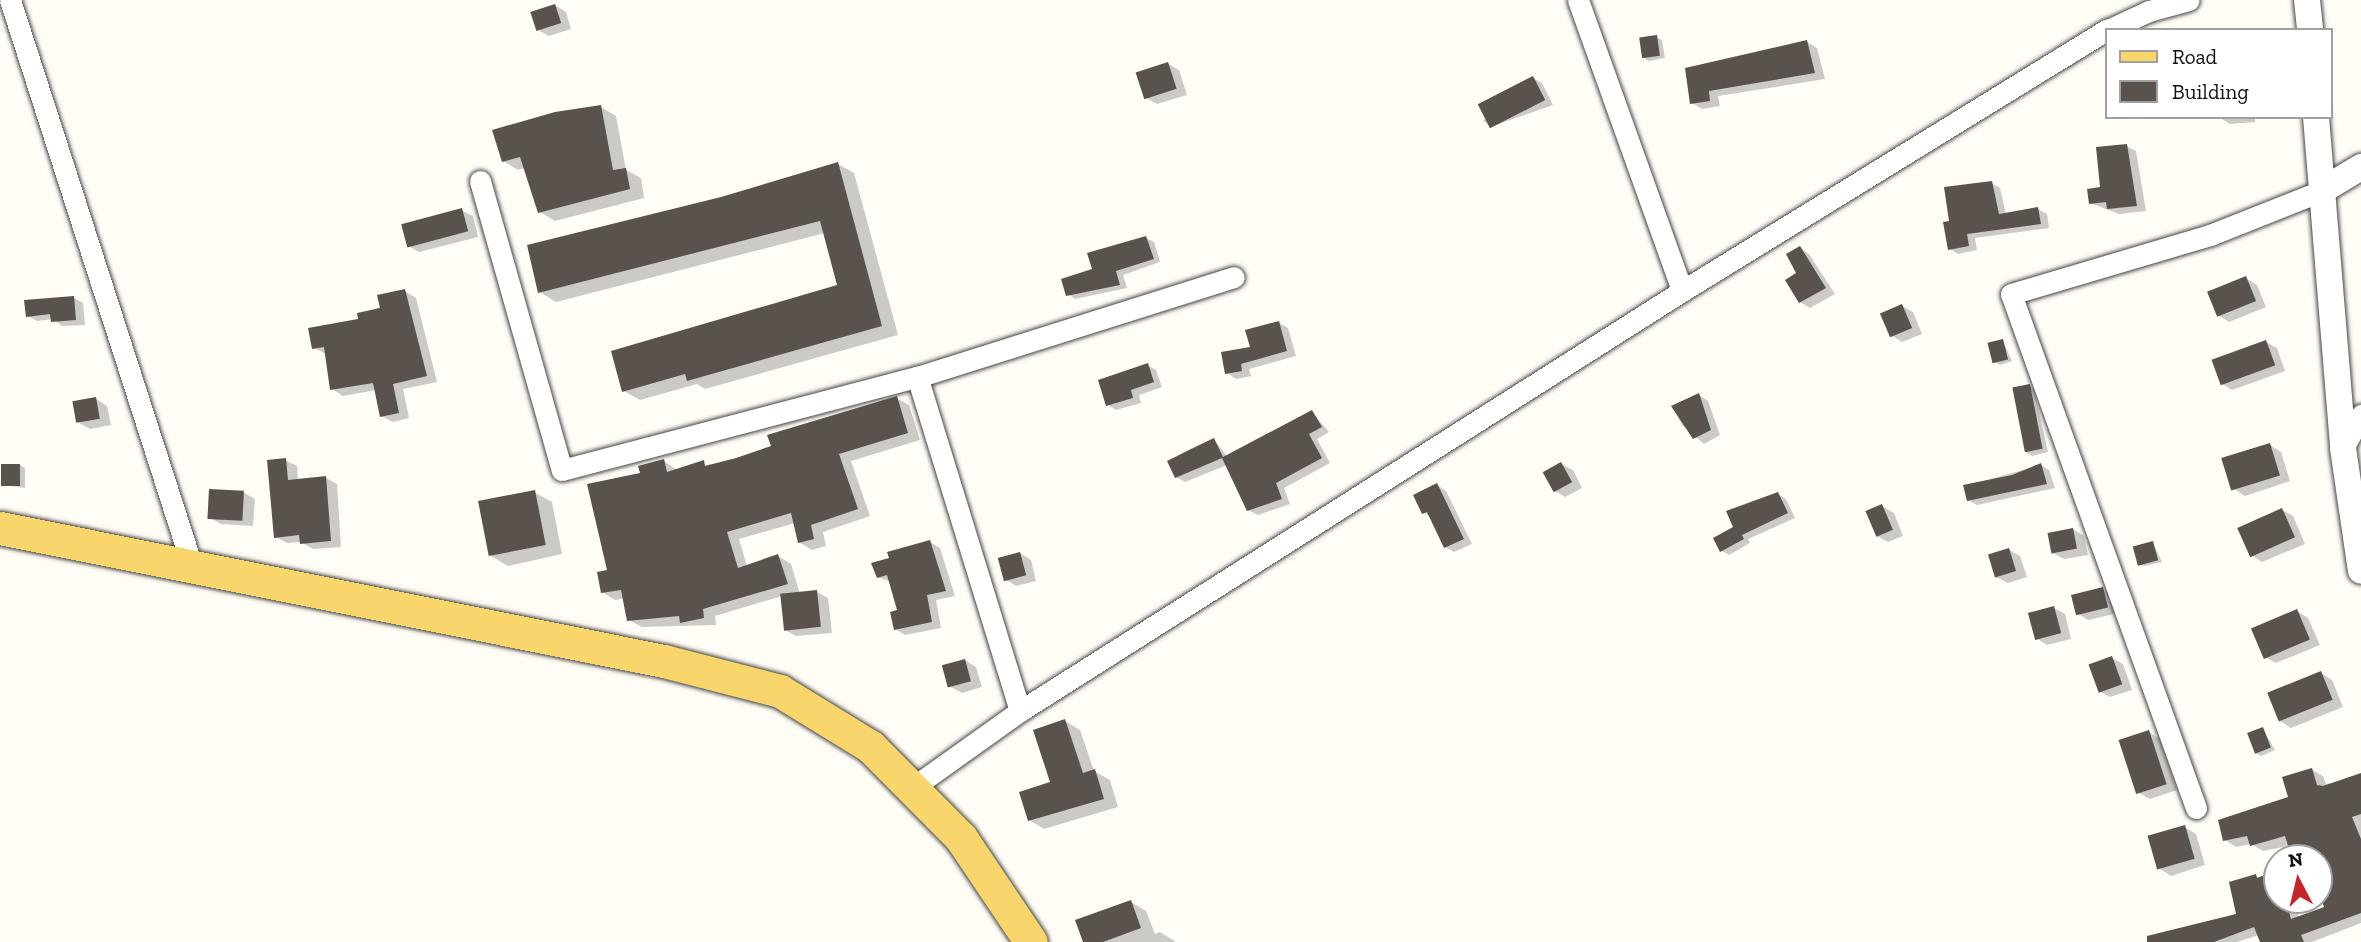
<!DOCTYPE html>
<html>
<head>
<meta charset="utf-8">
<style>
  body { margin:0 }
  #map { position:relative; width:2361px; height:942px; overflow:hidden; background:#fffdf5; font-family:"Zilla Slab",serif }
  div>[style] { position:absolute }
  .shadow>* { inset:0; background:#0003 }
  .building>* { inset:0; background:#5a524d; transform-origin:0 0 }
  .roads { filter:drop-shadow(0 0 2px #444) drop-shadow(0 0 2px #444) }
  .minor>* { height:21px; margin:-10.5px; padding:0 10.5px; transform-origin:10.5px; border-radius:10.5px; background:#fff }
  .tertiary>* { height:26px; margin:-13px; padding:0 13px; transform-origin:13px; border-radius:13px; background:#fff }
  .primary>* { height:33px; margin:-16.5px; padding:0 16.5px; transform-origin:16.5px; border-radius:16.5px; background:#f9d66b }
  span { translate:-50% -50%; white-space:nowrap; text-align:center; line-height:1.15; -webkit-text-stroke:7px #fff; paint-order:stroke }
  .legend { position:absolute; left:2105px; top:28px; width:228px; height:91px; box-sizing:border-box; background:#fff; border:2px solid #a0a0a0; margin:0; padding:9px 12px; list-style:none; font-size:21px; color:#111 }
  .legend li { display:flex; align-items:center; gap:14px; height:35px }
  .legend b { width:35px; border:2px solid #a0a0a0 }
  .north { position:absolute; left:2263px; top:844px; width:70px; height:70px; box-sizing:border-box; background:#fff; border:2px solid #a0a0a0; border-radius:50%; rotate:353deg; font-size:19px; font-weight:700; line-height:28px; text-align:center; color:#111 }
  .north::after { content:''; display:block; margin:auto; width:24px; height:32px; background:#c4262e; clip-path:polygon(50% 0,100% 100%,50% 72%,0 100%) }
</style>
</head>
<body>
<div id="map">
  <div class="shadow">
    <div style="clip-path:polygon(555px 5px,566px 12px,571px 29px,549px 36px,538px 30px)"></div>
    <div style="clip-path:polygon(1656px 37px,1662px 40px,1665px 58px,1649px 61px,1644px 58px)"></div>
    <div style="clip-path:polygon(1807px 42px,1817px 48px,1825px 79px,1718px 96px,1720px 106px,1702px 109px,1692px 103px,1687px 70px)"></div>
    <div style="clip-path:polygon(1168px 64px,1179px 70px,1187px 95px,1157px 104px,1146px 98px)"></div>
    <div style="clip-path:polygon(1533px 78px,1542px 83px,1553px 105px,1493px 126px,1483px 121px)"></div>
    <div style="clip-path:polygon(601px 107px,616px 116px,626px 170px,641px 178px,644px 198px,555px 221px,540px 212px,525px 168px,518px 170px,503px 161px)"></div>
    <div style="clip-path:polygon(2219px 117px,2255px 117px,2255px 122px,2230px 124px)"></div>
    <div style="clip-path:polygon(2126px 146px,2136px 151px,2146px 211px,2119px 214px,2090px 203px)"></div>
    <div style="clip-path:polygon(838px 164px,854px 173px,898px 335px,705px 389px,697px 384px,640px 400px,624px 391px,839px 286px,825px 233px,556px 302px,540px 292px,722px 199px)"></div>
    <div style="clip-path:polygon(1991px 183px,2000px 188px,2006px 214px,2038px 209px,2047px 214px,2049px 228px,1975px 238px,1977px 250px,1958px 254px,1950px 249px)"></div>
    <div style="clip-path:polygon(461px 210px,473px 216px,478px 237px,419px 252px,408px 246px)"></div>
    <div style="clip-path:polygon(1146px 238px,1154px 242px,1160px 262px,1123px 275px,1127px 288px,1075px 299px,1068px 294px,1094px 270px)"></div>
    <div style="clip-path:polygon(1800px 248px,1809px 254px,1835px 294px,1810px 308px,1800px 302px)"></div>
    <div style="clip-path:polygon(2245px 278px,2257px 285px,2266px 307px,2229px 322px,2218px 315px)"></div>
    <div style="clip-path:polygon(405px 291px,416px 298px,437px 382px,403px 389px,409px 418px,393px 422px,381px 416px,376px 390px,343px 396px,332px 389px,326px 354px,314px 348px)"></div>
    <div style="clip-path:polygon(74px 298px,83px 303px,85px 325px,62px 326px,53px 319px,37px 321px,28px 316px)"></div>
    <div style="clip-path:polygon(1902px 306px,1913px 312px,1922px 334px,1902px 342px,1891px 335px)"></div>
    <div style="clip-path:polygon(1279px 323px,1288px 328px,1296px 356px,1249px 369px,1251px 376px,1236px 379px,1227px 373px)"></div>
    <div style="clip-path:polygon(2003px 341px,2012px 361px,2000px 365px,1995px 362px)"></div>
    <div style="clip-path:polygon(2266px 342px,2277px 348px,2285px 371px,2232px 390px,2221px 383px)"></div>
    <div style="clip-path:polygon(1147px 365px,1156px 370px,1162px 387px,1139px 395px,1141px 403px,1116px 410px,1107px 404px)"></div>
    <div style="clip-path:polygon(2029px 386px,2034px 389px,2048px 452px,2032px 456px,2027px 453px)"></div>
    <div style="clip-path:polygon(1699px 395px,1708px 401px,1720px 435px,1704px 444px,1682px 425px,1673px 407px)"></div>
    <div style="clip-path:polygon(896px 398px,909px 405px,920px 440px,851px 461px,870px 516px,823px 532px,826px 546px,812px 550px,799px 542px,795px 523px,739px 539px,747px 566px,778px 556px,791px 564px,800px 594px,817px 592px,828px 598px,832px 633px,796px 636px,785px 630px,782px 596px,715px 616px,716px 625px,642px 627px,629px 620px,625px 598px,615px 600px,602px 592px,642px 475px,664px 461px,677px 470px,737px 460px)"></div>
    <div style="clip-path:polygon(96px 399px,107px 406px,111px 425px,90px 429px,79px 423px)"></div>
    <div style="clip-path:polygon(1312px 412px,1329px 432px,1317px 439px,1330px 463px,1284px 488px,1290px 504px,1258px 515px,1248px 510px,1227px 465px,1185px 482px,1176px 477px,1214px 440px,1228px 457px)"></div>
    <div style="clip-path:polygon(2270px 445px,2281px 452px,2290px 481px,2245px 496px,2234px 489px)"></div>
    <div style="clip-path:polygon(285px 460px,297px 466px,298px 481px,326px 478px,337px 484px,341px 547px,313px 549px,301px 542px,287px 543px,276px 537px)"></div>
    <div style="clip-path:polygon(1561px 464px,1573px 470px,1582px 488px,1565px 497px,1554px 490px)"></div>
    <div style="clip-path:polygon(20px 465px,25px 468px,25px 488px,4px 485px)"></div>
    <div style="clip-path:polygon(2041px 465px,2049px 470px,2055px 488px,1977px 505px,1968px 500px,1965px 486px)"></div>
    <div style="clip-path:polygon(1437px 485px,1446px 491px,1472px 544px,1454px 552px,1445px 547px,1432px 518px,1424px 513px)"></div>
    <div style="clip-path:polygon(243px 492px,255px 499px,253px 526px,221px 524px,210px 518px)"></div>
    <div style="clip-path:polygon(534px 492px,552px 502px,562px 554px,508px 566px,491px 556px)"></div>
    <div style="clip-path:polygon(1778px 494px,1786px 499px,1795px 518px,1748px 539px,1750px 543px,1729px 555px,1721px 550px)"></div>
    <div style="clip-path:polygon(1882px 506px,1894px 513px,1903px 536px,1888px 542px,1877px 536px)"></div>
    <div style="clip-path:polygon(2282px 510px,2293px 516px,2305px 544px,2262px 562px,2251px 555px)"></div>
    <div style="clip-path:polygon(2073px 529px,2084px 536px,2088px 555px,2064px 559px,2053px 553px)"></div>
    <div style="clip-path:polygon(930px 542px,940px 548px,955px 596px,936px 600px,941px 628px,905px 635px,895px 629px,899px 612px,891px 582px,878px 577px,891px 559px)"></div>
    <div style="clip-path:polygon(2153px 543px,2162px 562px,2144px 566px,2138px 564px)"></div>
    <div style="clip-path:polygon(2009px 550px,2020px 556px,2027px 577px,2008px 583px,1996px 577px)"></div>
    <div style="clip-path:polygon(1020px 553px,1031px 560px,1036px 581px,1016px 586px,1005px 579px)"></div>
    <div style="clip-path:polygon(2102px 589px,2114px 596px,2118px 613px,2088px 620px,2077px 613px)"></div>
    <div style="clip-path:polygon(2054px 608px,2065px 614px,2071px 639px,2047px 645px,2036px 638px)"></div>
    <div style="clip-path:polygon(2297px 611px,2308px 618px,2320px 645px,2276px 663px,2265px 657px)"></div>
    <div style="clip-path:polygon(2112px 658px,2123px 664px,2132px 690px,2110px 697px,2099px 691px)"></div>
    <div style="clip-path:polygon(965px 660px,976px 667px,982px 687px,962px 693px,951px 687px)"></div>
    <div style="clip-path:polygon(2321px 673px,2332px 680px,2343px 707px,2291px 728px,2280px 721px)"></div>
    <div style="clip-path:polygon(1065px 721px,1080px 730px,1094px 771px,1110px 780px,1118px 807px,1044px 829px,1029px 820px,1053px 784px)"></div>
    <div style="clip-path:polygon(2263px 729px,2275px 750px,2261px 756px,2256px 753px)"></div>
    <div style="clip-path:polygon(2149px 732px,2160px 739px,2177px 790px,2150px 799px,2139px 793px)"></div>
    <div style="clip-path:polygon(2312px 770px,2323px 776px,2326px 784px,2361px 778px,2361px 923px,2312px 942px,2262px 942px,2259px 935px,2237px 942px,2180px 942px,2238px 915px,2255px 876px,2277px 885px,2277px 900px,2294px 900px,2299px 918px,2327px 908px,2319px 887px,2319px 858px,2308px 858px,2303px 843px,2263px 851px,2251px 844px,2236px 847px,2225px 840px,2290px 798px)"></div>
    <div style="clip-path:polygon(2184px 827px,2196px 834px,2205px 865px,2171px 876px,2160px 869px)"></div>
    <div style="clip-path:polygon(1131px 902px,1146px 911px,1155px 934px,1160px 932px,1176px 942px,1085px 942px)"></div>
  </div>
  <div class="building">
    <div style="left:555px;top:4px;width:20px;height:26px;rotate:72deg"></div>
    <div style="left:1657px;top:35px;width:21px;height:18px;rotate:82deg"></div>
    <div style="clip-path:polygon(1807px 40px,1815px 73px,1709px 91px,1710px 101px,1690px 104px,1685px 68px)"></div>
    <div style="left:1168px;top:62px;width:28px;height:34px;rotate:72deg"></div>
    <div style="left:1533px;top:76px;width:27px;height:62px;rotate:63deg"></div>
    <div style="clip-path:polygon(601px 105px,613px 170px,626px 168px,630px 189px,538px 213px,520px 157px,502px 162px,492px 130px,555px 112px)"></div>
    <div style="clip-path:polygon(2127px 144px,2137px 206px,2107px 209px,2106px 202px,2089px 204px,2087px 189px,2100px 187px,2096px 147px)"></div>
    <div style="clip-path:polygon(838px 162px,882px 326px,687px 381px,685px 374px,622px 392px,611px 351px,837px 285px,820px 221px,538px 293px,527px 245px,721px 197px)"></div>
    <div style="clip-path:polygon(1992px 181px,1999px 214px,2038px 207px,2041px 224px,1967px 234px,1969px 246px,1948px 250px,1943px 222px,1949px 221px,1944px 187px)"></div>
    <div style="left:462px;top:208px;width:24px;height:63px;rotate:75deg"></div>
    <div style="clip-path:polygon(1146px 236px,1154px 259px,1116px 271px,1120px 285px,1066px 296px,1061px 279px,1092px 269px,1087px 253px)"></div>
    <div style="clip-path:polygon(1800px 246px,1826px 288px,1799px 303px,1785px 280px,1796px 273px,1786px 254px)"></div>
    <div style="left:2246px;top:276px;width:27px;height:42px;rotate:68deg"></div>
    <div style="clip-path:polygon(405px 289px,427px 376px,393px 384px,399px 413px,380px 417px,373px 383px,330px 390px,324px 347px,312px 349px,308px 328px,358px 319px,357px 313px,380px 308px,377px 295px)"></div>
    <div style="clip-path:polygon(74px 296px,76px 320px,51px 322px,50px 314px,26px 317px,24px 300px)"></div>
    <div style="left:1902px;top:304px;width:26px;height:24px;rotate:67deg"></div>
    <div style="clip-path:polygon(1279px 321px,1287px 351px,1241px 364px,1242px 371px,1225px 374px,1221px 352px,1250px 347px,1245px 330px)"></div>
    <div style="left:2003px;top:339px;width:21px;height:16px;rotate:76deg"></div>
    <div style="left:2266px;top:340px;width:27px;height:58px;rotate:70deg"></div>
    <div style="clip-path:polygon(1148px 363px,1154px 382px,1131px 390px,1133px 398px,1106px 406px,1098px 380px)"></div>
    <div style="left:2030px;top:384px;width:66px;height:18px;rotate:79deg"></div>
    <div style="clip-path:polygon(1699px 393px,1711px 430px,1693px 439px,1671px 406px)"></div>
    <div style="clip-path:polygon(897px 396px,908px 433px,839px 454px,858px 509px,811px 525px,814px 539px,798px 543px,791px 513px,727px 532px,738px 568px,778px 554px,788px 584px,703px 609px,704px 618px,680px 623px,679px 616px,627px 621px,621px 590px,601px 593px,597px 572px,607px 570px,587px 484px,640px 473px,638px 466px,664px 459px,667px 472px,704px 460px,705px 466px,736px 458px,771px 446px,767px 435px)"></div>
    <div style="left:96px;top:397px;width:22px;height:24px;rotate:80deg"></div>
    <div style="clip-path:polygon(1312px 410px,1322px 427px,1309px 434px,1322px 458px,1276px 483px,1282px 499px,1247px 511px,1222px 458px,1175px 478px,1167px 461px,1195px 447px,1214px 438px,1223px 457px)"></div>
    <div style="left:2270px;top:443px;width:34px;height:51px;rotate:73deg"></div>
    <div style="clip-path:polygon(286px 458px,288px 480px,326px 476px,331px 541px,300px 544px,299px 535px,274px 538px,267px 460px)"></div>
    <div style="left:1561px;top:462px;width:23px;height:21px;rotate:61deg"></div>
    <div style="clip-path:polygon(2041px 463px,2047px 484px,1967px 501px,1963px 485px,2012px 475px)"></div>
    <div style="left:1px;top:464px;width:19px;height:22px"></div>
    <div style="clip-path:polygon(1437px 483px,1464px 539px,1444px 548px,1427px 512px,1422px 514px,1413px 495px)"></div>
    <div style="left:209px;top:489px;width:35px;height:30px;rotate:3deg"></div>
    <div style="left:535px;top:490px;width:56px;height:58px;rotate:79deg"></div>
    <div style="clip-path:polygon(1778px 492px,1788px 513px,1742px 535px,1744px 539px,1720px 552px,1713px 538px,1733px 527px,1726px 511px)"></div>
    <div style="left:1882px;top:504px;width:28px;height:18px;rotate:67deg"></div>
    <div style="left:2282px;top:508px;width:32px;height:49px;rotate:66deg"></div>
    <div style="left:2073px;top:528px;width:21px;height:26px;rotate:79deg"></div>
    <div style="clip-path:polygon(930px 540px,946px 591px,927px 595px,932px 622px,894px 630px,890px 612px,897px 610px,887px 575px,877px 578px,871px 563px,889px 558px,887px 552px)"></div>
    <div style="left:2153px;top:541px;width:20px;height:21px;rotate:75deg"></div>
    <div style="left:2009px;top:548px;width:24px;height:22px;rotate:73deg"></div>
    <div style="left:1020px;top:552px;width:24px;height:23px;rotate:75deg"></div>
    <div style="left:2103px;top:587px;width:21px;height:33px;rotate:76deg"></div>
    <div style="left:817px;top:590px;width:37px;height:37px;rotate:84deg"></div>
    <div style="left:2054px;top:606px;width:28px;height:27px;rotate:75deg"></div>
    <div style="left:2297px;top:609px;width:33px;height:50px;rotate:67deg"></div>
    <div style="left:2112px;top:656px;width:30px;height:25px;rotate:70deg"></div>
    <div style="left:965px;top:659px;width:23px;height:24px;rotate:75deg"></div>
    <div style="left:2321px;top:671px;width:31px;height:58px;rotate:68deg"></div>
    <div style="clip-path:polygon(1065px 719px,1083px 773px,1095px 769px,1104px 799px,1028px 821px,1019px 792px,1050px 782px,1033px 730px)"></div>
    <div style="left:2263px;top:727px;width:22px;height:17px;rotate:69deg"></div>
    <div style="left:2149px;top:730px;width:57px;height:32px;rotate:72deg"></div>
    <div style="clip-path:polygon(2312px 768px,2317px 785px,2323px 786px,2361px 773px,2361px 814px,2352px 817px,2361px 839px,2361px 913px,2301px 935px,2304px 942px,2260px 942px,2254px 927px,2214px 942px,2147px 942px,2147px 936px,2236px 914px,2229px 882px,2256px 874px,2257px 878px,2277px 870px,2277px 900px,2286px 900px,2291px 919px,2324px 907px,2319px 893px,2319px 858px,2292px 858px,2285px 836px,2250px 846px,2247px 836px,2223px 841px,2218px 820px,2288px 797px,2282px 777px)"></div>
    <div style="left:2185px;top:825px;width:35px;height:39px;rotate:74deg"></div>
    <div style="clip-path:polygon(1131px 900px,1141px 928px,1103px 942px,1083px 942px,1075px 920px)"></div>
  </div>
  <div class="roads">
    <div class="minor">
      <div style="left:10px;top:0;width:595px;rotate:72.17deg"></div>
      <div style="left:1578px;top:0;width:309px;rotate:70.3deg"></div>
      <div style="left:2108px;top:30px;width:45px;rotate:-24.9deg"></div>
      <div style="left:2149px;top:11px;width:41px;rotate:-15.4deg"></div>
      <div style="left:480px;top:181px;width:300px;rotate:74.2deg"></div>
      <div style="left:562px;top:470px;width:367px;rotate:-14.7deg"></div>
      <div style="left:2343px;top:448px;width:38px;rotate:-61deg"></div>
      <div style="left:1020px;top:711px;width:350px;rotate:-107.1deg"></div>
      <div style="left:917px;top:377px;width:332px;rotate:-17.5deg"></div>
      <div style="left:912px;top:788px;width:133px;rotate:-35.5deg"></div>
      <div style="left:1020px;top:711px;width:784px;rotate:-32.39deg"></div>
      <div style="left:1682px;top:291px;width:499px;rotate:-31.6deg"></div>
      <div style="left:2196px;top:808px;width:546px;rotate:-109.79deg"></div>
      <div style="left:2011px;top:294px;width:208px;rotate:-16.5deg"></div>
      <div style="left:2210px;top:235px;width:119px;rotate:-21.6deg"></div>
    </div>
    <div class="tertiary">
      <div style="left:2307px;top:0;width:30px;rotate:84deg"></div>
      <div style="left:2316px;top:117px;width:332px;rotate:85.3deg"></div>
      <div style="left:2343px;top:448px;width:124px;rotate:81.7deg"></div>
      <div style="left:2321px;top:191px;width:47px;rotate:-31deg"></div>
    </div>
    <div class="primary">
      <div style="left:0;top:528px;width:677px;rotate:11.33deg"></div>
      <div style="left:664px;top:661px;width:120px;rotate:14.5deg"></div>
      <div style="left:780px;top:691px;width:107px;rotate:31.6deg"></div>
      <div style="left:871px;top:747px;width:128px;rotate:45.3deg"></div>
      <div style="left:961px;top:838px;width:125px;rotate:56.1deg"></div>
    </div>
  </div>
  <ul class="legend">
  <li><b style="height:9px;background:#f9d66b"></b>Road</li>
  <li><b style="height:19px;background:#5a524d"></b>Building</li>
  </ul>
  <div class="north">N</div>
</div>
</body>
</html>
